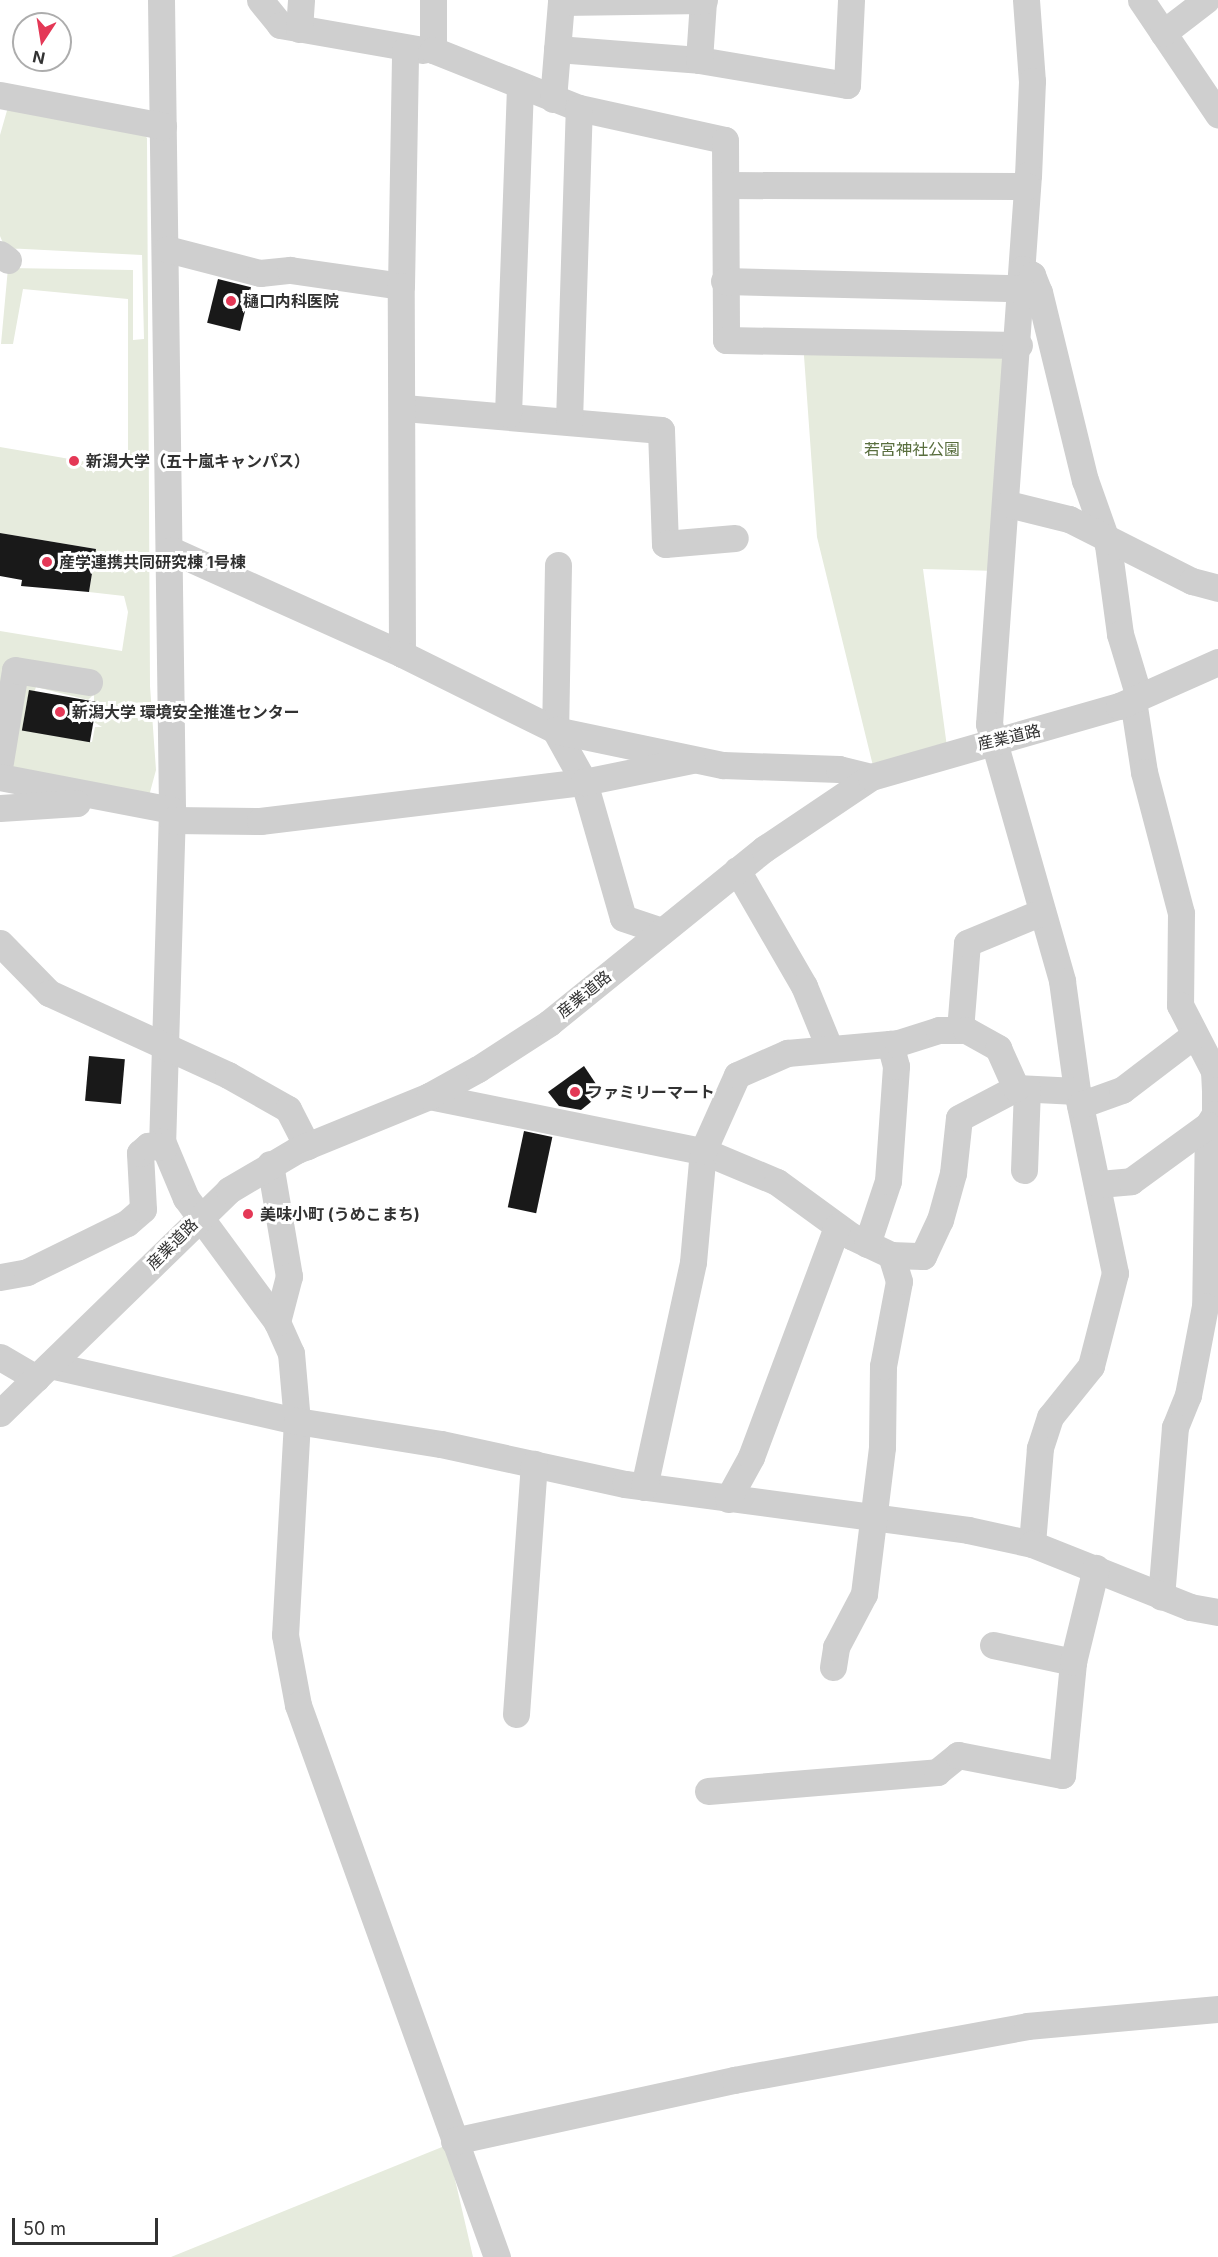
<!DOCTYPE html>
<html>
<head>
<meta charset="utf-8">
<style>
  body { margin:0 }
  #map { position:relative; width:1218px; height:2257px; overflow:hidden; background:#fff; font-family:Inter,"Noto Sans JP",sans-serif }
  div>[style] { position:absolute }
  .green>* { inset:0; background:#e6ebdd }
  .building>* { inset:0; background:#191919; transform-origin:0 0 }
  .minor>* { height:27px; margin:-13.5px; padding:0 13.5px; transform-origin:13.5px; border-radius:13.5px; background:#cfcfcf }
  .dots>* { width:16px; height:16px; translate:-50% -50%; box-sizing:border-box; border:3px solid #fff; border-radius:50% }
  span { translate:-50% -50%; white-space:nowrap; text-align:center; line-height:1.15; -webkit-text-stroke:6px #fff; paint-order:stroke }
  .poi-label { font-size:16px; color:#323232; font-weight:700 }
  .left { translate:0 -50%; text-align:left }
  .park-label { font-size:16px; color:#596e3e }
  .street-label { font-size:16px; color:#323232 }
  .north { position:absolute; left:12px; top:12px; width:60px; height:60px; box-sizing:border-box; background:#fff; border:2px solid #adadad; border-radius:50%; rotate:192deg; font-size:16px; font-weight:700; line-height:24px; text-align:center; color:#323232 }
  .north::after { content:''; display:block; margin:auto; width:21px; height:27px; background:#e43856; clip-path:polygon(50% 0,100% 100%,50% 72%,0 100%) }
  .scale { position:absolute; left:12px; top:2218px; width:146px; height:27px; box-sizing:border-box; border:3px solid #323232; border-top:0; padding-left:8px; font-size:18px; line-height:21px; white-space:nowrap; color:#323232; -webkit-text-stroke:4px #fff; paint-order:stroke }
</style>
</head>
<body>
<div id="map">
  <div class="green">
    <div style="clip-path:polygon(evenodd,8px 107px,138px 127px,147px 138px,150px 686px,156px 770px,149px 796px,0 772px,0 631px,122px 651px,128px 612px,124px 596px,89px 592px,96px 549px,0 533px,0 447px,128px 469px,128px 299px,23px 289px,13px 344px,1px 344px,8px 268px,133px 270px,133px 340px,144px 339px,142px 255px,5px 248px,0 236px,0 135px,8px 107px,36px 687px,88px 700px,94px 694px,94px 722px,102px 727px,95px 727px,92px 742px,22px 730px,36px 687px)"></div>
    <div style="clip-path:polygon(803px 342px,1022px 357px,998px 571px,923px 569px,947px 747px,874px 770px,817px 537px)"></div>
    <div style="clip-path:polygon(447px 2145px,473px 2257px,171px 2257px)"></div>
  </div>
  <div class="building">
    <div style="left:218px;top:279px;width:34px;height:45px;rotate:14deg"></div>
    <div style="clip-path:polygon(0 533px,96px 549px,89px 592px,21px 586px,22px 580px,0 576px)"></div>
    <div style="left:29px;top:690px;width:69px;height:41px;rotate:10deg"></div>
    <div style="left:89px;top:1056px;width:36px;height:45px;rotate:5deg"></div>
    <div style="clip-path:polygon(584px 1066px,602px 1093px,581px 1110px,559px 1106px,548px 1092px)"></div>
    <div style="left:524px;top:1131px;width:29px;height:78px;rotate:12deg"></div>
  </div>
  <div class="minor">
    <div style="left:161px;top:0;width:810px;rotate:89.22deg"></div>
    <div style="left:172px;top:810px;width:331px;rotate:91.7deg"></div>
    <div style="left:162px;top:1141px;width:62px;rotate:67.2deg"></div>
    <div style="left:186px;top:1198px;width:154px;rotate:53.7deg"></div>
    <div style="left:277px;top:1322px;width:34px;rotate:66deg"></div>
    <div style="left:291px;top:1353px;width:68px;rotate:85deg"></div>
    <div style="left:297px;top:1421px;width:214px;rotate:93.2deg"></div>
    <div style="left:285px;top:1635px;width:71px;rotate:79.5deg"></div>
    <div style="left:298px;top:1705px;width:587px;rotate:70.18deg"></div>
    <div style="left:260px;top:0;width:32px;rotate:51deg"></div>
    <div style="left:280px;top:25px;width:145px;rotate:9.9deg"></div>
    <div style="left:433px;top:0;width:50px;rotate:90deg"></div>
    <div style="left:433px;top:50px;width:157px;rotate:21.7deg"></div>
    <div style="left:579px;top:108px;width:149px;rotate:12.4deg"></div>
    <div style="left:725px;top:140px;width:200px;rotate:89.7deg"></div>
    <div style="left:726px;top:340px;width:293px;rotate:1deg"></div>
    <div style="left:1026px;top:0;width:81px;rotate:85.8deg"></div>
    <div style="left:1032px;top:81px;width:94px;rotate:92.4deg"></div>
    <div style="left:1028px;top:175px;width:550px;rotate:94.06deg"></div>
    <div style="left:989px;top:724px;width:267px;rotate:74.1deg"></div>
    <div style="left:1062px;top:981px;width:111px;rotate:82.2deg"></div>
    <div style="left:1077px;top:1091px;width:186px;rotate:78.2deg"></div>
    <div style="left:1115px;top:1273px;width:96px;rotate:104.5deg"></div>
    <div style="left:1091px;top:1366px;width:65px;rotate:128.8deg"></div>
    <div style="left:1050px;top:1417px;width:33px;rotate:108deg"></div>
    <div style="left:1040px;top:1448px;width:96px;rotate:94.8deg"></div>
    <div style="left:1141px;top:0;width:138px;rotate:56deg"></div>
    <div style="left:299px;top:29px;width:29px;rotate:-86deg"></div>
    <div style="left:1163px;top:33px;width:54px;rotate:-37.5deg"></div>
    <div style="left:557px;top:49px;width:142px;rotate:4.4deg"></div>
    <div style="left:699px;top:60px;width:150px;rotate:9.6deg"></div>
    <div style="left:847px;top:85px;width:85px;rotate:-87.3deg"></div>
    <div style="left:699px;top:60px;width:58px;rotate:-86.1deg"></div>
    <div style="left:0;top:95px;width:166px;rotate:10.8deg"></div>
    <div style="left:553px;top:99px;width:97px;rotate:-85.3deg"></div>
    <div style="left:561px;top:2px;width:143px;rotate:-0.8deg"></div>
    <div style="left:726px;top:185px;width:301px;rotate:0.2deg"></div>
    <div style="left:167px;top:249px;width:96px;rotate:14.5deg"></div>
    <div style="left:260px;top:273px;width:30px;rotate:-6deg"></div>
    <div style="left:290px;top:270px;width:112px;rotate:8.2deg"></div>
    <div style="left:401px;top:286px;width:236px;rotate:-89deg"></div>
    <div style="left:0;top:254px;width:10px;rotate:37deg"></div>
    <div style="left:1022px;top:269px;width:12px;rotate:31deg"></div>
    <div style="left:1032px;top:275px;width:18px;rotate:68deg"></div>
    <div style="left:1039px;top:292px;width:194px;rotate:76.3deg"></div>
    <div style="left:1085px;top:480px;width:69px;rotate:70.5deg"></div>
    <div style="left:1108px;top:545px;width:90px;rotate:82.3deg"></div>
    <div style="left:1120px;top:634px;width:66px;rotate:73.2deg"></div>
    <div style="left:724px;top:281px;width:297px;rotate:1.4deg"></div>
    <div style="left:404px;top:408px;width:258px;rotate:4.9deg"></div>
    <div style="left:661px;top:430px;width:114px;rotate:88deg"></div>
    <div style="left:665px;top:544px;width:70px;rotate:-4.9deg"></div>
    <div style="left:508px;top:414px;width:327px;rotate:-87.9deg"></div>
    <div style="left:569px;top:421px;width:313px;rotate:-88.2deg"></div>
    <div style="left:1008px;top:504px;width:63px;rotate:13.8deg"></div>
    <div style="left:1069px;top:519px;width:138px;rotate:26.8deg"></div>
    <div style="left:1192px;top:581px;width:27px;rotate:15deg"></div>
    <div style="left:171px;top:550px;width:253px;rotate:24.2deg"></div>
    <div style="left:402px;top:654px;width:368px;rotate:-90.2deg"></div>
    <div style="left:558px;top:565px;width:165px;rotate:91deg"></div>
    <div style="left:555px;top:730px;width:60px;rotate:60.9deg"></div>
    <div style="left:584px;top:782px;width:141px;rotate:74deg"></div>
    <div style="left:623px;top:918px;width:41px;rotate:18.4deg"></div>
    <div style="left:402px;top:654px;width:171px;rotate:26.4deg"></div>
    <div style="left:555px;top:730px;width:172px;rotate:11.8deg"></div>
    <div style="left:723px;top:765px;width:116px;rotate:2deg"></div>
    <div style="left:839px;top:769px;width:33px;rotate:14deg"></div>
    <div style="left:1133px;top:700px;width:73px;rotate:81.3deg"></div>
    <div style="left:1144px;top:772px;width:146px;rotate:75.3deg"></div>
    <div style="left:1181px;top:913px;width:92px;rotate:90.6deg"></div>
    <div style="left:1180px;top:1005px;width:74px;rotate:62.7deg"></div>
    <div style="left:1214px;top:1071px;width:19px;rotate:87deg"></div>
    <div style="left:1215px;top:1090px;width:24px;rotate:90deg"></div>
    <div style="left:1215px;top:1114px;width:13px;rotate:122deg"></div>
    <div style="left:1208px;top:1125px;width:181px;rotate:90.9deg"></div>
    <div style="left:1205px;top:1306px;width:91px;rotate:100.8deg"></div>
    <div style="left:1188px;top:1395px;width:35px;rotate:112deg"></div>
    <div style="left:1175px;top:1427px;width:170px;rotate:94.7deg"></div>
    <div style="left:0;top:762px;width:93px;rotate:-80.7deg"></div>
    <div style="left:15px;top:670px;width:75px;rotate:9.2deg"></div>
    <div style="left:0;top:777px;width:175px;rotate:10.9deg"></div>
    <div style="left:0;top:808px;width:77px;rotate:-3.7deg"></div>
    <div style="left:172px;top:820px;width:88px;rotate:0.7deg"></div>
    <div style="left:260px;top:821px;width:326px;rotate:-6.9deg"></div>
    <div style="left:584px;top:782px;width:110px;rotate:-11.5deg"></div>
    <div style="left:737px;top:870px;width:134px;rotate:60deg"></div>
    <div style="left:804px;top:986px;width:66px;rotate:67.7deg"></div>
    <div style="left:0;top:943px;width:70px;rotate:45.6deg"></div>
    <div style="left:49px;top:993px;width:197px;rotate:24.6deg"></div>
    <div style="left:228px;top:1075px;width:69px;rotate:29.5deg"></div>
    <div style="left:288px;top:1109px;width:42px;rotate:62.8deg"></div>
    <div style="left:960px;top:1030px;width:87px;rotate:-85.4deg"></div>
    <div style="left:967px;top:943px;width:81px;rotate:-22.5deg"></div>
    <div style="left:429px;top:1096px;width:279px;rotate:11.4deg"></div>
    <div style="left:703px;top:1151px;width:80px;rotate:22.7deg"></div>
    <div style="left:777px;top:1182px;width:92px;rotate:36.1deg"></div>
    <div style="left:851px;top:1236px;width:44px;rotate:25.4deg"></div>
    <div style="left:891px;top:1255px;width:32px;rotate:2deg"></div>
    <div style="left:923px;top:1256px;width:40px;rotate:-65deg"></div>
    <div style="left:940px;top:1220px;width:49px;rotate:-74.5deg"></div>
    <div style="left:953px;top:1173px;width:55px;rotate:-83.8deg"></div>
    <div style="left:959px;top:1118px;width:64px;rotate:-27.8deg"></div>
    <div style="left:1016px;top:1088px;width:61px;rotate:2.8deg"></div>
    <div style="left:1080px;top:1105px;width:45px;rotate:-19.7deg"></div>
    <div style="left:1122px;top:1090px;width:89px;rotate:-37.3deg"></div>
    <div style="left:270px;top:1164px;width:114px;rotate:80.4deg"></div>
    <div style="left:289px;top:1276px;width:48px;rotate:104.6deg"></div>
    <div style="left:1024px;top:1170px;width:81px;rotate:-87.9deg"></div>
    <div style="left:1099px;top:1184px;width:32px;rotate:-5deg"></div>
    <div style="left:1131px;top:1181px;width:95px;rotate:-36deg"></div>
    <div style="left:867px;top:1244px;width:66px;rotate:-71.6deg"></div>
    <div style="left:888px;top:1181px;width:115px;rotate:-86deg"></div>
    <div style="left:896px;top:1066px;width:23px;rotate:-105deg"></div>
    <div style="left:0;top:1277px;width:27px;rotate:-10deg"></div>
    <div style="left:27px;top:1272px;width:111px;rotate:-26.1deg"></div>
    <div style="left:127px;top:1223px;width:21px;rotate:-41deg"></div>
    <div style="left:143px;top:1209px;width:56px;rotate:-93.1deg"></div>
    <div style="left:140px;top:1153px;width:11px;rotate:-41deg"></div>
    <div style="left:148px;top:1146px;width:16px;rotate:4deg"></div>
    <div style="left:0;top:1357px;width:42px;rotate:30.3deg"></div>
    <div style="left:50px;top:1365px;width:253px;rotate:12.8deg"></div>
    <div style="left:297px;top:1421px;width:146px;rotate:9.1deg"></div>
    <div style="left:441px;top:1444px;width:188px;rotate:12.3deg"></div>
    <div style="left:625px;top:1484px;width:346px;rotate:7.6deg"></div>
    <div style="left:968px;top:1530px;width:66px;rotate:12.3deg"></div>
    <div style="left:1032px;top:1544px;width:170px;rotate:21.7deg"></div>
    <div style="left:1190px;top:1607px;width:28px;rotate:10deg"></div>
    <div style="left:0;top:1413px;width:320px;rotate:-44.2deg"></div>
    <div style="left:229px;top:1190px;width:79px;rotate:-30.5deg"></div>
    <div style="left:297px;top:1150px;width:143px;rotate:-22.2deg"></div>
    <div style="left:429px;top:1096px;width:56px;rotate:-28.9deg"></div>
    <div style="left:478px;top:1069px;width:85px;rotate:-32.9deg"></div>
    <div style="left:549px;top:1023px;width:277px;rotate:-39deg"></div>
    <div style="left:764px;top:849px;width:129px;rotate:-33.9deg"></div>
    <div style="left:871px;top:777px;width:258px;rotate:-16deg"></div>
    <div style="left:1119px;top:706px;width:108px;rotate:-24deg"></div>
    <div style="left:644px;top:1487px;width:230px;rotate:-77.7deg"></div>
    <div style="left:693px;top:1262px;width:111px;rotate:-84.9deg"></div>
    <div style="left:703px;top:1151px;width:83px;rotate:-65.9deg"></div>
    <div style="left:737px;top:1075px;width:55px;rotate:-23.7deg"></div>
    <div style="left:787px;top:1053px;width:111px;rotate:-5.1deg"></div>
    <div style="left:898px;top:1043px;width:43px;rotate:-17.6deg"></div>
    <div style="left:939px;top:1030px;width:27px"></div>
    <div style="left:966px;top:1030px;width:37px;rotate:29deg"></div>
    <div style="left:998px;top:1048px;width:44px;rotate:65.8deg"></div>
    <div style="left:728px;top:1499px;width:48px;rotate:-61.3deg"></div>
    <div style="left:751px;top:1457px;width:246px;rotate:-69.5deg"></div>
    <div style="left:993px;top:1645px;width:82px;rotate:12deg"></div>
    <div style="left:833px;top:1667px;width:20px;rotate:-81deg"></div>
    <div style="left:836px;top:1647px;width:60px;rotate:-62.2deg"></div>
    <div style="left:864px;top:1594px;width:148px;rotate:-83deg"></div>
    <div style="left:882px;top:1447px;width:81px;rotate:-89.3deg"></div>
    <div style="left:883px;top:1366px;width:86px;rotate:-79.3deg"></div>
    <div style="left:899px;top:1281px;width:27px;rotate:-107deg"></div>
    <div style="left:516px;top:1714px;width:251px;rotate:-85.9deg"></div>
    <div style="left:708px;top:1791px;width:230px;rotate:-4.7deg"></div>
    <div style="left:937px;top:1772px;width:27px;rotate:-39deg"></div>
    <div style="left:958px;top:1755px;width:106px;rotate:10.9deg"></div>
    <div style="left:1062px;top:1775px;width:114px;rotate:-84.4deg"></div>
    <div style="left:1073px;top:1662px;width:97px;rotate:-76.3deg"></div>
    <div style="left:454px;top:2141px;width:287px;rotate:-12.3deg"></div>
    <div style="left:734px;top:2080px;width:298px;rotate:-10.4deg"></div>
    <div style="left:1027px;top:2026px;width:192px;rotate:-5.1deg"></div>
  </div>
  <div class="dots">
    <div style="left:231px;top:301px;background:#e43856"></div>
    <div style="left:74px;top:461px;background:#e43856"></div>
    <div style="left:47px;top:562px;background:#e43856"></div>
    <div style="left:60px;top:712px;background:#e43856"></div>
    <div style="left:575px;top:1092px;background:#e43856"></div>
    <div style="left:248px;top:1214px;background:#e43856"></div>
  </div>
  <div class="poi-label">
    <span class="left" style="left:243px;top:301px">樋口内科医院</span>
    <span class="left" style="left:86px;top:461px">新潟大学（五十嵐キャンパス）</span>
    <span class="left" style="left:59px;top:562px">産学連携共同研究棟 1号棟</span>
    <span class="left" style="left:72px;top:712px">新潟大学 環境安全推進センター</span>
    <span class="left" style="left:587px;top:1092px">ファミリーマート</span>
    <span class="left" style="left:260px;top:1214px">美味小町 (うめこまち)</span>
  </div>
  <div class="park-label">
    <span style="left:912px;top:449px">若宮神社公園</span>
  </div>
  <div class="street-label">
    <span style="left:1009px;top:737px;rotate:-13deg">産業道路</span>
    <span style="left:584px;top:994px;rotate:-39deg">産業道路</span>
    <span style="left:172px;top:1244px;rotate:-45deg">産業道路</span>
  </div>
  <div class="north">N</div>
  <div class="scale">50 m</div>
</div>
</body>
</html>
